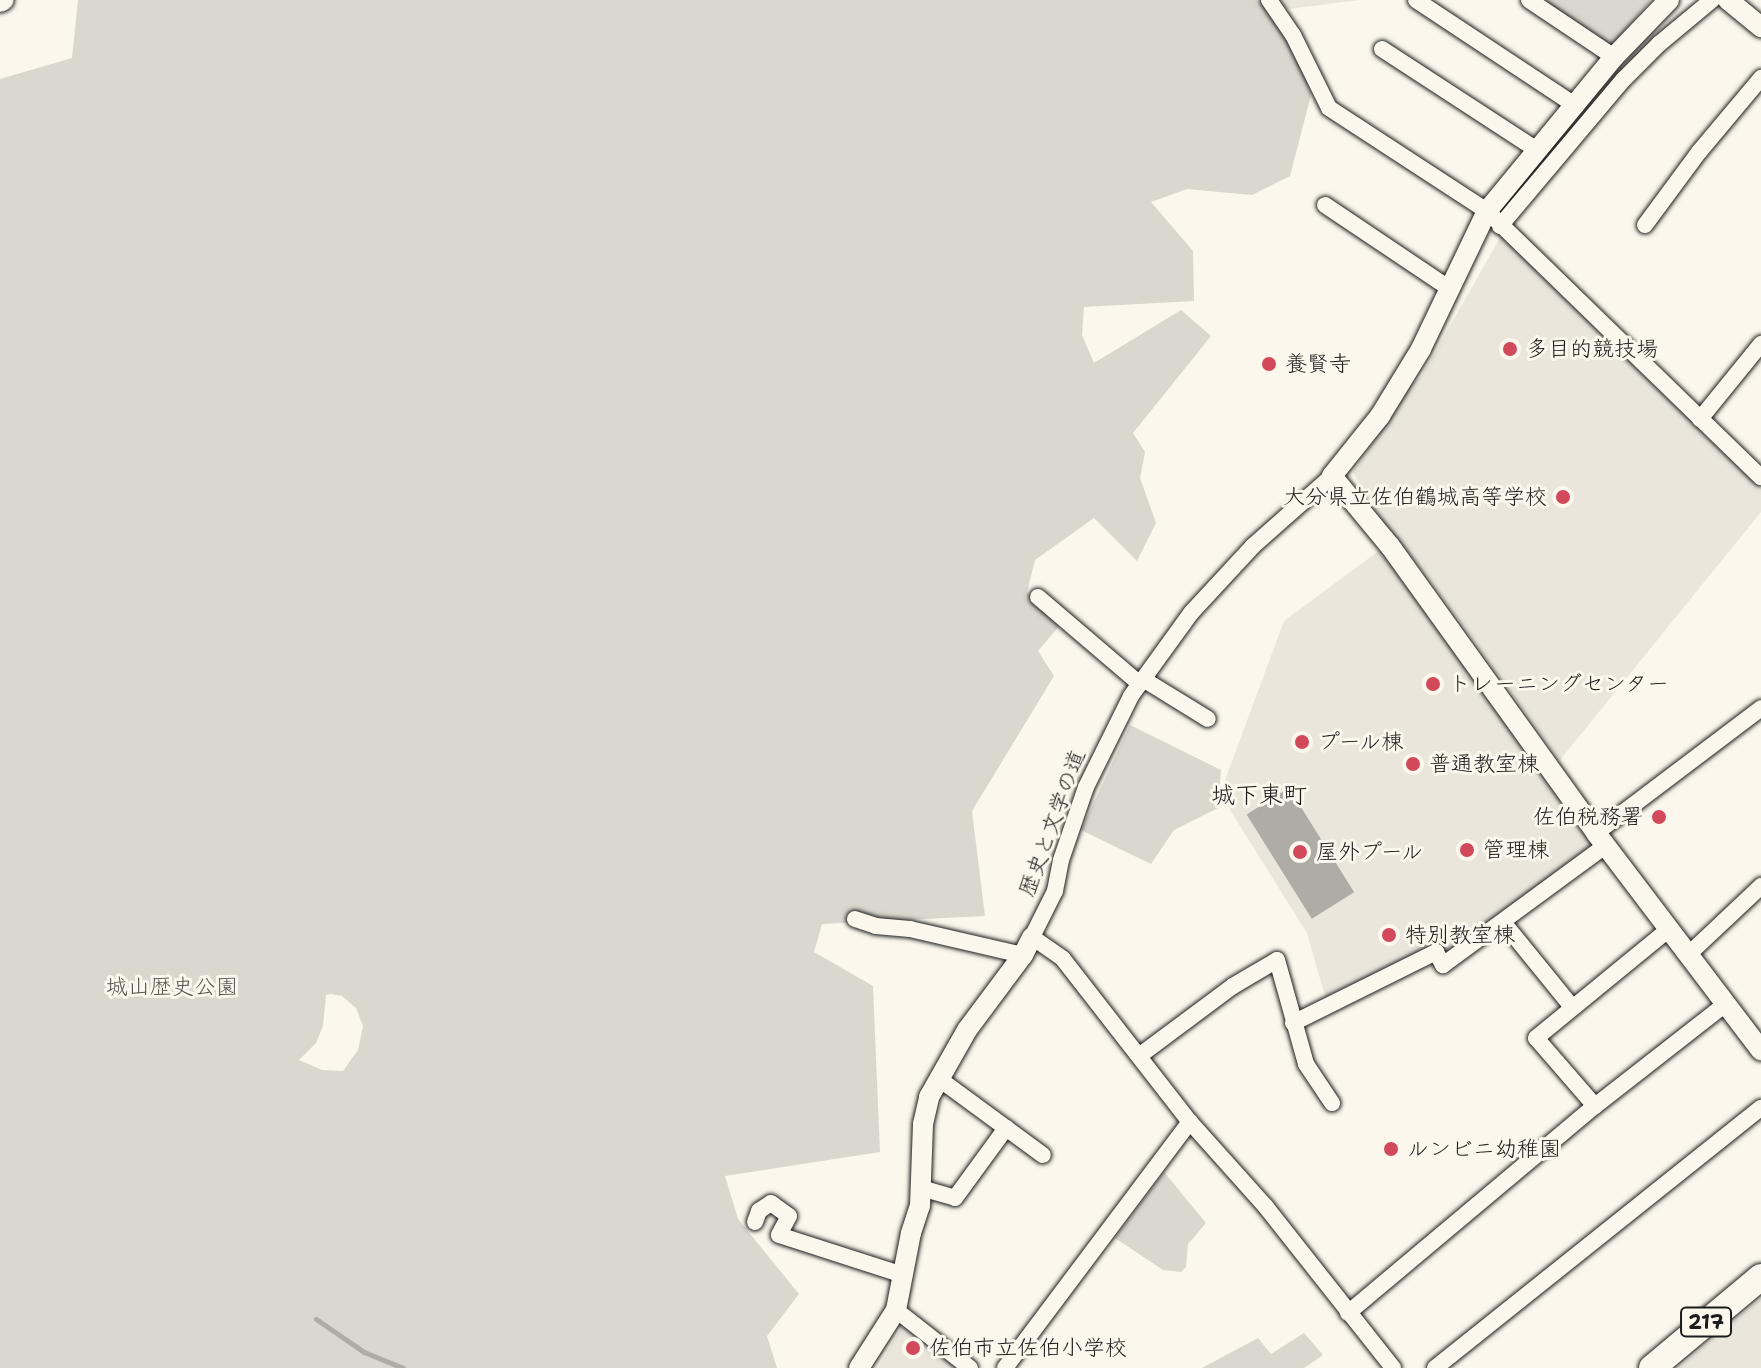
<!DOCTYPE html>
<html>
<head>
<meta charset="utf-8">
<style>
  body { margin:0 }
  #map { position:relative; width:1761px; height:1368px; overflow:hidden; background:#fbf7ec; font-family:"Shantell Sans","Klee One",sans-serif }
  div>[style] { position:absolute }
  .built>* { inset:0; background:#eae6dc }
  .green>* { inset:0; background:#dad7ce }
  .water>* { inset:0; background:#afaca5; transform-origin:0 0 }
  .stream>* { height:5px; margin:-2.5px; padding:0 2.5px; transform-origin:2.5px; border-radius:2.5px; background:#afaca5 }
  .roads { filter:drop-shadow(0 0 2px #1c1c1c) drop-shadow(0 0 2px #1c1c1c) }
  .minor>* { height:16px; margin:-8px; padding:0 8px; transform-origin:8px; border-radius:8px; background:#fbf7ec }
  .tertiary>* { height:20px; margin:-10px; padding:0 10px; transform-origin:10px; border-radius:10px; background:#fbf7ec }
  .trunk>* { height:26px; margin:-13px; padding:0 13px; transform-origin:13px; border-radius:13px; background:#fbf7ec }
  .dots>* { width:22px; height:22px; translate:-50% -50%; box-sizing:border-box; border:4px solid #fbf7ec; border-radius:50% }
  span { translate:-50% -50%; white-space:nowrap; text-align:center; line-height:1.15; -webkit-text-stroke:6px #fbf7ec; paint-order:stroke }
  .shield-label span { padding:2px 6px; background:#fbf7ec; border:2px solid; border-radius:6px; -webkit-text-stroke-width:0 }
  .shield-label { font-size:20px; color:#1c1c1c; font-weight:700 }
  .poi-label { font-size:22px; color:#1c1c1c }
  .left { translate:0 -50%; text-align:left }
  .right { translate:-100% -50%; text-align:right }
  .street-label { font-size:22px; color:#1c1c1c }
  .park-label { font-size:22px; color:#555451 }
  .neighbourhood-label { font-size:24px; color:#1c1c1c }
</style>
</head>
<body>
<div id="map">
  <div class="built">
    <div style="clip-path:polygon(1279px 0,1360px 0,1288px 9px)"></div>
    <div style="clip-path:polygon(1501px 236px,1761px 488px,1761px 512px,1560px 760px,1427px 576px,1375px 511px,1353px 472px,1411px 384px,1421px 377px)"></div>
    <div style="clip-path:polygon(1380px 550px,1601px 844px,1444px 956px,1327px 1003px,1307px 933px,1230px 810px,1225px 780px,1284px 621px)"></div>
    <div style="clip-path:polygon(1761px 1298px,1761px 1368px,1678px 1368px)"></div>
    <div style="clip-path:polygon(901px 1328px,911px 1328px,960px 1368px,878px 1368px)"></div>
  </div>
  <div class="green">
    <div style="clip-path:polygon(evenodd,78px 0,1258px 0,1269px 9px,1301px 61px,1311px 95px,1290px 176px,1252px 195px,1187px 189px,1151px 202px,1193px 251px,1194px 301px,1084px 307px,1082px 335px,1094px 363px,1181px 310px,1211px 336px,1133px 433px,1145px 452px,1140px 478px,1156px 523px,1137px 561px,1094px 518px,1035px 560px,1027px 592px,1060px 625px,1038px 651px,1054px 676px,972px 811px,985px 916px,822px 924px,814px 952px,873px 986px,880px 1152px,725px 1176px,738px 1219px,799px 1294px,767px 1336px,777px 1368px,0 1368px,0 79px,72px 58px,78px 0,331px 994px,342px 996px,356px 1008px,363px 1026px,358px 1050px,343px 1071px,322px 1070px,299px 1060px,316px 1043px,323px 1026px,326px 995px,331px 994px)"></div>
    <div style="clip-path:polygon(1543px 0,1651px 0,1611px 46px)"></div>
    <div style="clip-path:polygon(1130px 725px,1221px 770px,1218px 808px,1174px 830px,1151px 864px,1081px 830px)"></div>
    <div style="clip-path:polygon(1164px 1172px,1206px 1223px,1188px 1244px,1186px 1267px,1181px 1272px,1163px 1270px,1115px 1238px)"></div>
    <div style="clip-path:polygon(1304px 1333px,1323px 1355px,1304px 1368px,1202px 1368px,1258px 1338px,1271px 1354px)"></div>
  </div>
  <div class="water">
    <div style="left:1289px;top:788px;width:123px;height:50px;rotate:58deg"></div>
  </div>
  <div class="stream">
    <div style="left:316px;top:1319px;width:58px;rotate:34.5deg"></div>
    <div style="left:364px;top:1352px;width:42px;rotate:22.3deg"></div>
  </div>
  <div class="roads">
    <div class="minor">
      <div style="left:1269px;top:0;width:42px;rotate:55.6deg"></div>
      <div style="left:1293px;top:35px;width:81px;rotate:63.7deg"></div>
      <div style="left:1329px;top:108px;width:189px;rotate:33.1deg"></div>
      <div style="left:1487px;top:211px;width:382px;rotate:44.2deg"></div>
      <div style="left:1416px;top:0;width:192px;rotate:33.5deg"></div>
      <div style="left:1529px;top:0;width:102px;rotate:33.8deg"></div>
      <div style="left:1382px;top:49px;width:185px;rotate:33.1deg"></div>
      <div style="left:1325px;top:205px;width:151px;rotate:33.9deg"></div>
      <div style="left:1645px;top:225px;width:91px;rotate:-53.5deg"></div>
      <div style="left:1699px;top:152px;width:97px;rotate:-50deg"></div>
      <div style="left:1500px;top:226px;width:192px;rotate:-49.9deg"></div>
      <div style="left:1624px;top:79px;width:49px;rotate:-45deg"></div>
      <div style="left:1659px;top:44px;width:69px;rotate:-39.7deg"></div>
      <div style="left:1700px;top:419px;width:97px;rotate:-50.9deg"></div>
      <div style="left:1332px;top:476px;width:106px;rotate:138.5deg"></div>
      <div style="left:1253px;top:546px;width:91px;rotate:132.8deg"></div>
      <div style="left:1191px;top:613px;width:102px;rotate:125.9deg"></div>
      <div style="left:1131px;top:696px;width:102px;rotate:116.3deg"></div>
      <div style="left:1086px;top:787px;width:77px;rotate:108.9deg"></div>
      <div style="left:1061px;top:860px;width:32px;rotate:101deg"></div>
      <div style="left:1055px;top:891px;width:51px;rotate:116.6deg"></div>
      <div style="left:1032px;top:937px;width:38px;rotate:35deg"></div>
      <div style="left:1063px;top:959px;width:207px;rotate:52.1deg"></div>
      <div style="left:1190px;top:1122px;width:114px;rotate:48.2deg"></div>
      <div style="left:1266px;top:1207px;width:205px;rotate:51.7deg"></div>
      <div style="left:1038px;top:597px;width:134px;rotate:40.5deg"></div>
      <div style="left:1143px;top:679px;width:76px;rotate:31.6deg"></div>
      <div style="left:1596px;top:833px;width:207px;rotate:-37.1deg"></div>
      <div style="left:855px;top:919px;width:22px;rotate:18deg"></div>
      <div style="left:876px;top:926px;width:34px;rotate:5deg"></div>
      <div style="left:910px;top:929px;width:116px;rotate:13deg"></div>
      <div style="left:1503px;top:922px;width:109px;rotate:50.9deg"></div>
      <div style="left:1690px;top:953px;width:98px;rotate:-43.3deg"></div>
      <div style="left:1293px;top:1023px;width:160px;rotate:-26.4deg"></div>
      <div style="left:1436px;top:952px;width:15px;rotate:62deg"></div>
      <div style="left:1443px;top:965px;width:201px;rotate:-36.3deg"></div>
      <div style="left:1139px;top:1056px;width:117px;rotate:-36.7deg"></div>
      <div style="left:1233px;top:986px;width:51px;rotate:-30.6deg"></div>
      <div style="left:1277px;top:960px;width:108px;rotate:74.4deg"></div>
      <div style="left:1306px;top:1064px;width:47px;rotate:56.3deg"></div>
      <div style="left:938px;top:1078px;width:130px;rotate:36.3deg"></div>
      <div style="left:1595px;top:1106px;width:90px;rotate:-130.9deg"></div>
      <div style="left:1536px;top:1038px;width:172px;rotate:-39.3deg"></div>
      <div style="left:921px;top:1188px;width:35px;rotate:16deg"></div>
      <div style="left:955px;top:1198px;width:87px;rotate:-53.9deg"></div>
      <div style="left:755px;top:1222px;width:12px;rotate:-70deg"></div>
      <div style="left:759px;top:1211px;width:14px;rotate:-34deg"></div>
      <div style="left:771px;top:1203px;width:22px;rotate:36deg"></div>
      <div style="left:789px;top:1216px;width:21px;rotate:118deg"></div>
      <div style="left:779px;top:1235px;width:130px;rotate:17.9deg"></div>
      <div style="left:896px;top:1310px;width:94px;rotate:38.1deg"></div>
      <div style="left:1348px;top:1313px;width:322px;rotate:-40deg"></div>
      <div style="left:1595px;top:1106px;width:167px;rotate:-38deg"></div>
      <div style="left:1005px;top:1368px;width:308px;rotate:-53.1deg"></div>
      <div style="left:1435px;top:1368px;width:417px;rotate:-38.6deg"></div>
    </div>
    <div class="tertiary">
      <div style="left:1669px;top:0;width:79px;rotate:134deg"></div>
      <div style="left:1614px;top:57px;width:200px;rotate:129.5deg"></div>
      <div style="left:1487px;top:211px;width:153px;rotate:115.6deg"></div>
      <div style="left:1421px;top:349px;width:79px;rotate:121.5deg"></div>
      <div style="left:1380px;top:416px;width:77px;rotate:128.7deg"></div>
      <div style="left:1332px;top:476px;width:91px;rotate:50.4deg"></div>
      <div style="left:1390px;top:546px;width:353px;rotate:54.3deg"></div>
      <div style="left:1596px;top:833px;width:273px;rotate:52.8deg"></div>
      <div style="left:1728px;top:0;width:43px;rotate:39.3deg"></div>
      <div style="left:0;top:2px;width:4px;rotate:-27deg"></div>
      <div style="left:859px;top:1368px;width:69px;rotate:-57.5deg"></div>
      <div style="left:896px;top:1310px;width:78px;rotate:-79deg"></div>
      <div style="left:911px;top:1233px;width:28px;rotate:-72deg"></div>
      <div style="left:920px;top:1206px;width:82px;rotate:-87.9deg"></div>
      <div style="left:923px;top:1124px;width:28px;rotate:-77deg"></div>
      <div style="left:929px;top:1097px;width:77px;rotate:-60.4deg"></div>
      <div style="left:967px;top:1030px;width:94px;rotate:-53.3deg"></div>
      <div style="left:1023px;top:955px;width:20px;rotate:-63deg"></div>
    </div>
    <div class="trunk">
      <div style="left:1652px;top:1368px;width:142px;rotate:-39.9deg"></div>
    </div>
  </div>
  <div class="dots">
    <div style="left:1510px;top:349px;background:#d1495b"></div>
    <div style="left:1269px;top:364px;background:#d1495b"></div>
    <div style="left:1563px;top:497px;background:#d1495b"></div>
    <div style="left:1433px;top:684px;background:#d1495b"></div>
    <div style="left:1302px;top:742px;background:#d1495b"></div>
    <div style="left:1413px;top:764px;background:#d1495b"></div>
    <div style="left:1659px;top:817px;background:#d1495b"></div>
    <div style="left:1467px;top:850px;background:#d1495b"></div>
    <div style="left:1300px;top:852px;background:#d1495b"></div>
    <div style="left:1389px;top:935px;background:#d1495b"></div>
    <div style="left:1391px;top:1149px;background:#d1495b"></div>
    <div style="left:913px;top:1348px;background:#d1495b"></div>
  </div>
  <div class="shield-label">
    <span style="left:1706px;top:1322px">217</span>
  </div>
  <div class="poi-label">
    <span class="left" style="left:1526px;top:349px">多目的競技場</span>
    <span class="left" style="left:1285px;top:364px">養賢寺</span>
    <span class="right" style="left:1547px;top:497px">大分県立佐伯鶴城高等学校</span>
    <span class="left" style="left:1449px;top:684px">トレーニングセンター</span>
    <span class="left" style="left:1318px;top:742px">プール棟</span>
    <span class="left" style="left:1429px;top:764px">普通教室棟</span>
    <span class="right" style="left:1643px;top:817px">佐伯税務署</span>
    <span class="left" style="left:1483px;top:850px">管理棟</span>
    <span class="left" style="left:1316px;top:852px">屋外プール</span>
    <span class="left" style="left:1405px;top:935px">特別教室棟</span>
    <span class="left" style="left:1407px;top:1149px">ルンビニ幼稚園</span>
    <span class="left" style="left:929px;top:1348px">佐伯市立佐伯小学校</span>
  </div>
  <div class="street-label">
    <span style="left:1052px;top:823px;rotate:-70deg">歴史と文学の道</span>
  </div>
  <div class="park-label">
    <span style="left:172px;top:987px">城山歴史公園</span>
  </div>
  <div class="neighbourhood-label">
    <span style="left:1259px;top:796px">城下東町</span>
  </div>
</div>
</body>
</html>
